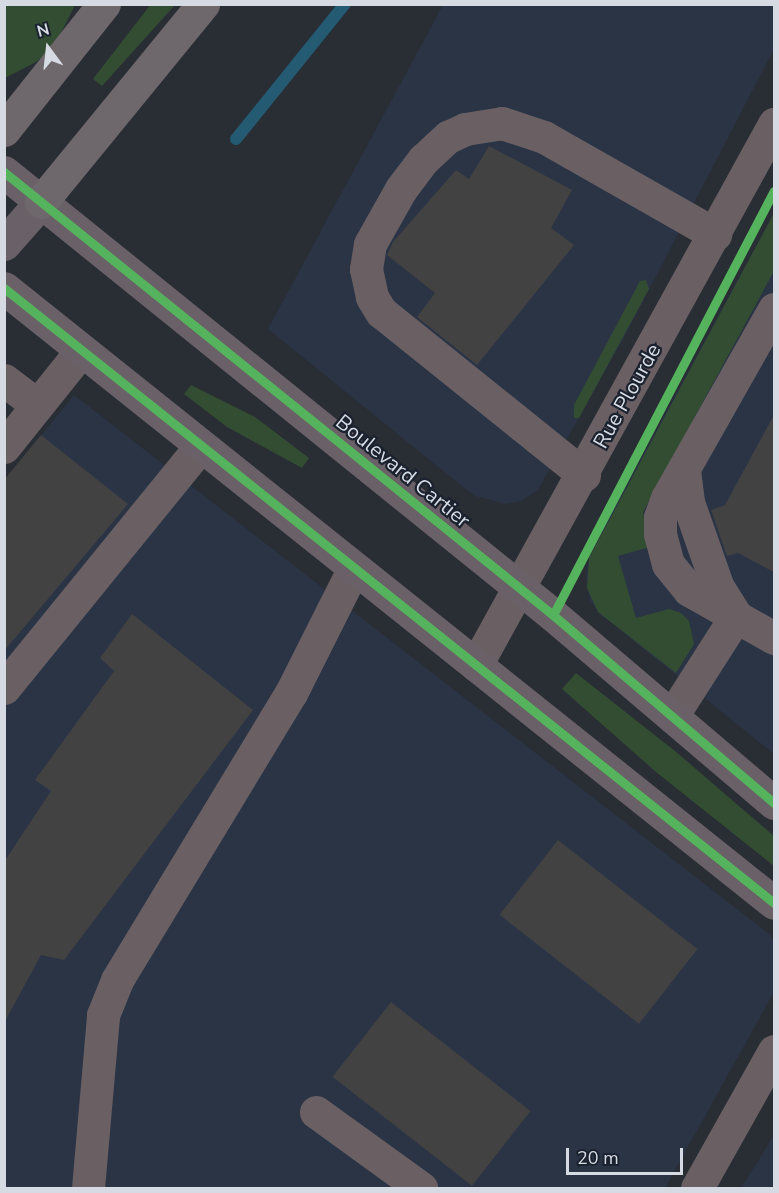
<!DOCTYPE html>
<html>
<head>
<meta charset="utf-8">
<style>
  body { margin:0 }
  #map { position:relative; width:779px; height:1193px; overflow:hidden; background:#292d34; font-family:"Nunito Sans",sans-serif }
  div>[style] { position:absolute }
  .built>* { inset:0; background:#2a3445 }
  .green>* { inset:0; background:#334d33 }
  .stream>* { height:12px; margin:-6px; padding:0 6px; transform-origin:6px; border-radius:6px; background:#245a72 }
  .building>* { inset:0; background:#434243; transform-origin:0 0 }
  .minor>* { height:33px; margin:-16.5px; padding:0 16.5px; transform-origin:16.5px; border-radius:16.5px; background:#6a6064 }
  .major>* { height:33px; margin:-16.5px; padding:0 16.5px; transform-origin:16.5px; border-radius:16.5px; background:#6a6067 }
  .highway>* { height:33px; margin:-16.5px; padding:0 16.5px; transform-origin:16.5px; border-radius:16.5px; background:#6e676b }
  .cycleway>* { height:9px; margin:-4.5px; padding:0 4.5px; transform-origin:4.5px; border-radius:4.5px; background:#56b35d }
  span { translate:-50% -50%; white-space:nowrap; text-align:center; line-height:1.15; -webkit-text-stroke:4.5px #1b222f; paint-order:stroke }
  .street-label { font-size:21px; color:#d6dbe3 }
  .frame { position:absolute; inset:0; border:6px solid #d6dbe3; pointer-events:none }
  .north { position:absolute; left:18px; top:18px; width:60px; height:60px; -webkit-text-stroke:4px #1b222f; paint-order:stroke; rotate:345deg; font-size:16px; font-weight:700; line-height:24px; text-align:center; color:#d6dbe3 }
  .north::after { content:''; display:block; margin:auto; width:21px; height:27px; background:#d6dbe3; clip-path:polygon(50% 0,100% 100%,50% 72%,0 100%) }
  .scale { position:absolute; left:566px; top:1148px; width:117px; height:27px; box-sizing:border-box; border:3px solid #d6dbe3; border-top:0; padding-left:8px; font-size:18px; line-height:21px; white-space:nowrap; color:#d6dbe3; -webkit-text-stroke:4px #1b222f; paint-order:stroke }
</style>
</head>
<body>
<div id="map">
  <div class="built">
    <div style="clip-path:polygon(443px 5px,774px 5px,774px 49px,626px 334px,538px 490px,521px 501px,506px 504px,475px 496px,463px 487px,268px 329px)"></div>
    <div style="clip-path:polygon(774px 213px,774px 754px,598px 612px,590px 600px,586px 575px,589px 558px,605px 525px)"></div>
    <div style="clip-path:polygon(74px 395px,769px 934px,774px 942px,774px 992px,665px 1188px,5px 1188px,5px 480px)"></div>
    <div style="clip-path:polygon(774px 1134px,774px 1188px,741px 1188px,757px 1163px)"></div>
  </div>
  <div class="green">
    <div style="clip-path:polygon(151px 4px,175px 5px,102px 86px,93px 79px)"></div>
    <div style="clip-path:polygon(4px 5px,75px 5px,54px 47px,36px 62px,5px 78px)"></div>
    <div style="clip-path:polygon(774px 213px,774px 271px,643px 512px,650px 547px,618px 556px,636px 618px,669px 609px,681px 613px,689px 621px,694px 644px,676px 673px,598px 612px,587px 588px,589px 558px)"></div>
    <div style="clip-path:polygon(646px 280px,649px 289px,579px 418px,574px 418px,574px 405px,640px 281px)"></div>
    <div style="clip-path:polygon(191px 385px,255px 417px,309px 458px,302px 468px,227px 427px,184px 394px)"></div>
    <div style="clip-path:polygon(576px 673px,675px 751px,774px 836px,774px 866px,656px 772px,562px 689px)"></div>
  </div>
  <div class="stream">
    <div style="left:236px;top:139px;width:174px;rotate:-51.1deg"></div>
  </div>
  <div class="building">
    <div style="clip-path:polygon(489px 146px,572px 190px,551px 228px,574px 245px,477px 365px,417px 317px,435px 293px,387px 255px,393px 242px,456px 170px,469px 179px)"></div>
    <div style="clip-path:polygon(774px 415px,774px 572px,738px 553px,727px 556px,711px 510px,725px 505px)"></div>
    <div style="clip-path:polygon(41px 435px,128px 504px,4px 651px,4px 480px)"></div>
    <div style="clip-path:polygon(132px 614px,253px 710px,64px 960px,41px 955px,4px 1023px,4px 862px,51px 791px,35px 780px,114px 671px,100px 658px)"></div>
    <div style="left:558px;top:840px;width:177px;height:95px;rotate:38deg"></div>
    <div style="left:391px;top:1002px;width:177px;height:95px;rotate:38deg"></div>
  </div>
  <div class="minor">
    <div style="left:774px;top:309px;width:217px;rotate:119.5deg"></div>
    <div style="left:667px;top:498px;width:20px;rotate:110deg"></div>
    <div style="left:660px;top:517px;width:17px;rotate:90deg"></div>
    <div style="left:660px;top:534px;width:31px;rotate:75deg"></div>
    <div style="left:668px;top:564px;width:33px;rotate:51deg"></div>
    <div style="left:689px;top:590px;width:98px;rotate:29.5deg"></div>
    <div style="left:4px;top:380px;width:41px;rotate:37.1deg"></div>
    <div style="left:4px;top:447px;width:123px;rotate:-51.3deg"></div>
    <div style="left:584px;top:475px;width:260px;rotate:-141.2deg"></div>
    <div style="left:381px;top:312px;width:17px;rotate:-121deg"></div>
    <div style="left:372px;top:297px;width:29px;rotate:-102deg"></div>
    <div style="left:366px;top:269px;width:25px;rotate:-81deg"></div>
    <div style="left:370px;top:244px;width:63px;rotate:-60.6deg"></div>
    <div style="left:401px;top:189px;width:38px;rotate:-53deg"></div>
    <div style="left:424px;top:159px;width:33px;rotate:-43deg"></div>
    <div style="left:448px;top:137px;width:19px;rotate:-25deg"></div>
    <div style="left:465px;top:129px;width:37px;rotate:-9deg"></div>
    <div style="left:502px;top:123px;width:44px;rotate:18.4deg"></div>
    <div style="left:544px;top:137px;width:197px;rotate:29.6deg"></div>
    <div style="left:476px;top:665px;width:618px;rotate:-61.15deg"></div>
    <div style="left:4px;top:688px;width:312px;rotate:-50.9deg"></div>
    <div style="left:672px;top:716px;width:119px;rotate:-57.4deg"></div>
    <div style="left:736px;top:616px;width:36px;rotate:-122deg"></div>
    <div style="left:717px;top:585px;width:88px;rotate:-109.3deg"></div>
    <div style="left:688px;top:502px;width:33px;rotate:-97deg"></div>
    <div style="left:316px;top:1112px;width:130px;rotate:35.9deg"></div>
    <div style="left:88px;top:1188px;width:174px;rotate:-85deg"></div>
    <div style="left:103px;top:1015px;width:38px;rotate:-68deg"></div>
    <div style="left:117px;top:980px;width:336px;rotate:-58.8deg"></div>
    <div style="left:291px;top:693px;width:140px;rotate:-63.3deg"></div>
    <div style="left:697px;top:1188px;width:157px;rotate:-60.7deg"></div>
  </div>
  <div class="major">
    <div style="left:4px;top:172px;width:705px;rotate:38.9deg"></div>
    <div style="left:553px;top:615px;width:290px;rotate:40.4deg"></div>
    <div style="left:4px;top:244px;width:56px;rotate:-48.6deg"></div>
    <div style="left:4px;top:288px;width:985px;rotate:38.61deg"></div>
  </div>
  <div class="highway">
    <div style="left:4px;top:130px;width:161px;rotate:-51.6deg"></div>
    <div style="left:41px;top:202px;width:256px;rotate:-50.7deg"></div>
  </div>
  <div class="cycleway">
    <div style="left:4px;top:172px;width:705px;rotate:38.9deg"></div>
    <div style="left:553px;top:615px;width:290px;rotate:40.4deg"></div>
    <div style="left:4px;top:288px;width:985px;rotate:38.61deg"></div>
    <div style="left:553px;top:615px;width:478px;rotate:-62.5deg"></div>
  </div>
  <div class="street-label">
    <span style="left:627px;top:396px;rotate:-61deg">Rue Plourde</span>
    <span style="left:403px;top:471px;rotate:39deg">Boulevard Cartier</span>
  </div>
  <div class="frame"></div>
  <div class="north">N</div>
  <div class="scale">20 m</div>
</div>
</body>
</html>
